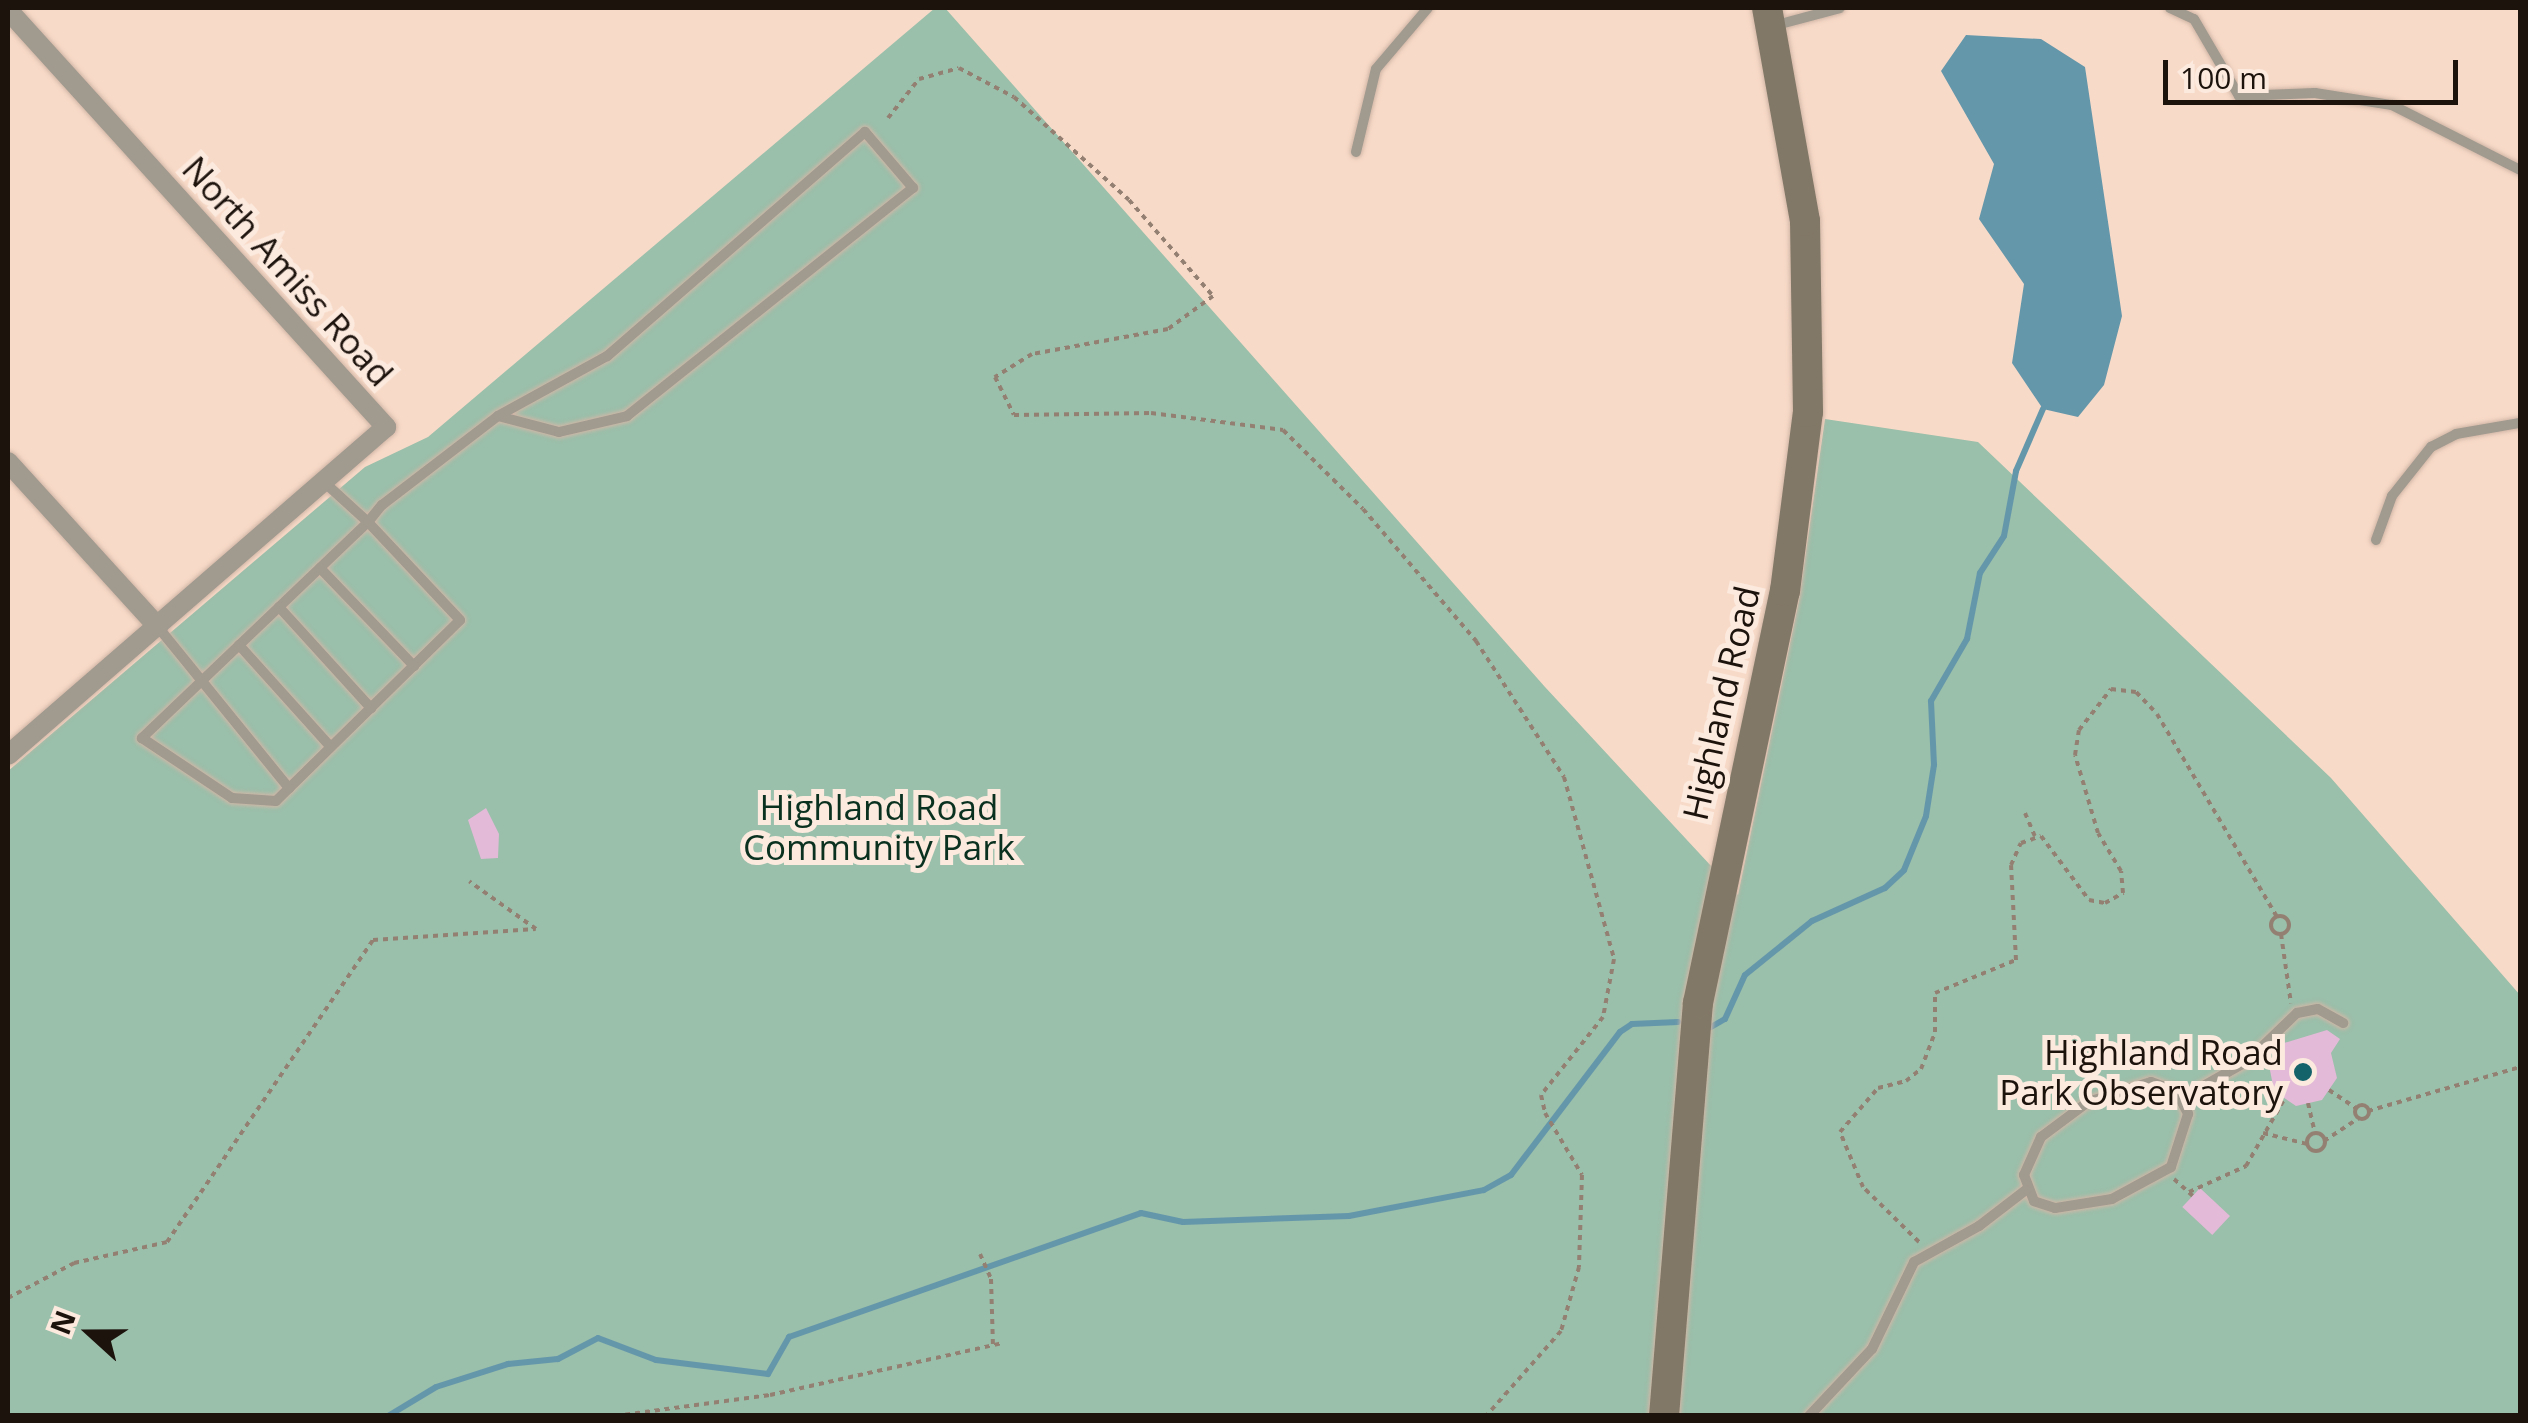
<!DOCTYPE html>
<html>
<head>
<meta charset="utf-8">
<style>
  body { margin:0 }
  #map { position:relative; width:2528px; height:1423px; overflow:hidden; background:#f8dac8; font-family:"Open Sans",sans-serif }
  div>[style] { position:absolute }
  .green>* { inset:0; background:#9abfaa }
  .water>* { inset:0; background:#6597ab }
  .stream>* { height:6px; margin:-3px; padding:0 3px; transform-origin:3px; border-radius:3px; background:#6597ab }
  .building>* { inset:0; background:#e3bad7; transform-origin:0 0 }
  .path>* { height:4px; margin-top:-2px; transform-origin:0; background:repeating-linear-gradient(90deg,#948073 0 5px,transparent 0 10px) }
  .path>.ring { margin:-2px; padding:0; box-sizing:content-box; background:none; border:4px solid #948073; border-radius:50% }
  .roads { filter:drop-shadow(0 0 2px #d1b6a6) drop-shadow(0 0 2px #d1b6a6) }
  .lane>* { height:10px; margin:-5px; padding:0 5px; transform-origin:5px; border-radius:5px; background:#a19a8f }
  .street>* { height:20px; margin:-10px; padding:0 10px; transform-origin:10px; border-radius:10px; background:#a19a8f }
  .secondary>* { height:30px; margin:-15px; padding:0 15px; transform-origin:15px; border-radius:15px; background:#827867 }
  .dots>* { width:28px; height:28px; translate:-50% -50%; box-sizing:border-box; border:5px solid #fceadf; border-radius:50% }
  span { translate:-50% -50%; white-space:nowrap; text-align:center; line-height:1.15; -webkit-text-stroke:10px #fceadf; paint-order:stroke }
  .street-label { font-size:35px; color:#1d130d }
  .park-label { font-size:35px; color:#0a3120 }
  .poi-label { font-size:35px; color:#1d130d }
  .right { translate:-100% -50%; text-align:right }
  .frame { position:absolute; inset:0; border:10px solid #1d130d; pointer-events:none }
  .north { position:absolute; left:40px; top:1283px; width:100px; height:100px; -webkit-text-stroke:8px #fceadf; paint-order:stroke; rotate:291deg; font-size:28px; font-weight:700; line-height:40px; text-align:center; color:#1d130d }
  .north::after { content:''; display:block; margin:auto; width:35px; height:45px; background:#1d130d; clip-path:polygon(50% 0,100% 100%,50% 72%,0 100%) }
  .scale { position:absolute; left:2163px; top:60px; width:295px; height:45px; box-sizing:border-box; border:5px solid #1d130d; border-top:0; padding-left:12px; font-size:30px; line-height:35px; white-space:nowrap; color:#1d130d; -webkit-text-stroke:8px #fceadf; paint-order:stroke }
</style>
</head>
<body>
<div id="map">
  <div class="green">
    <div style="clip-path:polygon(935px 8px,945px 8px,1545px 687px,1738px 895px,1799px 600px,1825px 419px,1978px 442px,2331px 778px,2520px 995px,2520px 1415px,8px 1415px,8px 771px,365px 467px,428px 437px)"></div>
  </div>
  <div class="water">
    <div style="clip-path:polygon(1966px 35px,2041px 39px,2085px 67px,2122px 316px,2104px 385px,2078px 417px,2043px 409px,2012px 363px,2024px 284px,1979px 219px,1994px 164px,1941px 71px)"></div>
  </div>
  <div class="stream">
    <div style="left:1711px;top:1027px;width:16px;rotate:-30deg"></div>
    <div style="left:1725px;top:1019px;width:48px;rotate:-65.6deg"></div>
    <div style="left:1745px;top:975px;width:86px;rotate:-38.9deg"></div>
    <div style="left:1812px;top:921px;width:80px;rotate:-24.3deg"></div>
    <div style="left:1885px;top:888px;width:26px;rotate:-43deg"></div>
    <div style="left:1904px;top:870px;width:58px;rotate:-67.8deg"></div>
    <div style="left:1926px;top:816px;width:52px;rotate:-81.1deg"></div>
    <div style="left:1934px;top:765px;width:64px;rotate:-92.7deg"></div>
    <div style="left:1931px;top:701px;width:72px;rotate:-59.9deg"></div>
    <div style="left:1967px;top:639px;width:67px;rotate:-78.9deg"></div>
    <div style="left:1980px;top:573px;width:44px;rotate:-57deg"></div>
    <div style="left:2004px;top:536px;width:66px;rotate:-79.5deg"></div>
    <div style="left:2016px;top:471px;width:68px;rotate:-66.5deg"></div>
    <div style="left:388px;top:1416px;width:56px;rotate:-31.1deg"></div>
    <div style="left:436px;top:1387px;width:76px;rotate:-17.7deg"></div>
    <div style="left:508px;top:1364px;width:50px;rotate:-5.7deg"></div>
    <div style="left:558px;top:1359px;width:45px;rotate:-27.7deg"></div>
    <div style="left:598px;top:1338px;width:62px;rotate:20.8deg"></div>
    <div style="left:656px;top:1360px;width:113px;rotate:7.1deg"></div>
    <div style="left:768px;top:1374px;width:43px;rotate:-60.4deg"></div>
    <div style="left:789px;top:1337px;width:373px;rotate:-19.4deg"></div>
    <div style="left:1141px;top:1213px;width:43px;rotate:12.1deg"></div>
    <div style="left:1183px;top:1222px;width:166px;rotate:-2.1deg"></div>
    <div style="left:1349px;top:1216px;width:137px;rotate:-10.9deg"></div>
    <div style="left:1484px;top:1190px;width:31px;rotate:-29deg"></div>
    <div style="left:1511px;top:1175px;width:180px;rotate:-52.7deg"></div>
    <div style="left:1620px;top:1032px;width:14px;rotate:-34deg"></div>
    <div style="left:1632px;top:1024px;width:46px;rotate:-2.5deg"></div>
  </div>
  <div class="building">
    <div style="clip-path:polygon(486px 808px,499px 834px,498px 858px,481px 859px,468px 820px)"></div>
    <div style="clip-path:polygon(2327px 1030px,2340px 1039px,2331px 1053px,2337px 1078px,2322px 1100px,2296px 1106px,2274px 1091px,2269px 1065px,2284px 1043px)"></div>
    <div style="left:2200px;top:1188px;width:41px;height:26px;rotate:43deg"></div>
  </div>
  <div class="path">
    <div style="left:888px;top:118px;width:50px;rotate:-51.5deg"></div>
    <div style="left:919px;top:79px;width:41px;rotate:-15.4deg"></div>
    <div style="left:959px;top:68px;width:62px;rotate:27.8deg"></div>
    <div style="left:1014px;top:97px;width:154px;rotate:41.8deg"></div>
    <div style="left:1129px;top:200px;width:128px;rotate:48.8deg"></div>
    <div style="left:1213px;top:296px;width:56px;rotate:143.7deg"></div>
    <div style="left:1168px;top:329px;width:138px;rotate:169.6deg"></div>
    <div style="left:1032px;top:354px;width:44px;rotate:148.1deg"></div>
    <div style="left:995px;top:377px;width:42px;rotate:63.4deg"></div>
    <div style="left:1014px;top:415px;width:137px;rotate:-0.8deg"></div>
    <div style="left:1151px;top:413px;width:133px;rotate:7.3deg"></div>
    <div style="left:1283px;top:430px;width:112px;rotate:44.6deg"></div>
    <div style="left:1363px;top:509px;width:174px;rotate:49.4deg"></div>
    <div style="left:1476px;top:641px;width:162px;rotate:57.1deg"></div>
    <div style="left:1564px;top:777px;width:189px;rotate:74.6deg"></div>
    <div style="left:1614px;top:959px;width:59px;rotate:100.7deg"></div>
    <div style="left:1603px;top:1017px;width:100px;rotate:128.5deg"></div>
    <div style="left:1541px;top:1095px;width:18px;rotate:77deg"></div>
    <div style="left:1545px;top:1113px;width:72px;rotate:59.2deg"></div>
    <div style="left:1582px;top:1175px;width:92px;rotate:91.9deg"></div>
    <div style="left:1579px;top:1267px;width:66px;rotate:105.7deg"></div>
    <div style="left:1561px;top:1331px;width:113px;rotate:131.4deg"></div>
    <div style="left:2025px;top:813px;width:25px;rotate:67deg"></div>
    <div class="ring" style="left:2271px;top:916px;width:14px;height:14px"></div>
    <div style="left:2281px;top:934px;width:70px;rotate:81.8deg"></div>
    <div style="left:2329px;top:1090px;width:34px;rotate:34deg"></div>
    <div style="left:2308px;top:1103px;width:32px;rotate:77deg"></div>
    <div class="ring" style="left:2355px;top:1105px;width:10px;height:10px"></div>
    <div style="left:2368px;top:1111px;width:158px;rotate:-16.1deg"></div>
    <div style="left:2263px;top:1133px;width:45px;rotate:14deg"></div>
    <div class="ring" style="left:2307px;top:1133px;width:14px;height:14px"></div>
    <div style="left:2324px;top:1141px;width:42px;rotate:-33.3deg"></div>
    <div style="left:2174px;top:1179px;width:25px;rotate:42deg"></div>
    <div style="left:2189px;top:1192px;width:63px;rotate:-24.5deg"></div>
    <div style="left:2246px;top:1166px;width:78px;rotate:-60.2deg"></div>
    <div style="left:1919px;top:1242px;width:78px;rotate:-135.5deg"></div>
    <div style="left:1863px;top:1187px;width:60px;rotate:-112.7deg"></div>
    <div style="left:1840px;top:1132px;width:58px;rotate:-49.2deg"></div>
    <div style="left:1878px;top:1088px;width:29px;rotate:-14deg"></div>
    <div style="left:1906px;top:1081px;width:19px;rotate:-39deg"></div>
    <div style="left:1921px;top:1069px;width:40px;rotate:-69deg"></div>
    <div style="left:1935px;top:1032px;width:39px;rotate:-90deg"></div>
    <div style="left:1935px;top:993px;width:87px;rotate:-22.2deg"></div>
    <div style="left:2016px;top:960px;width:95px;rotate:-93deg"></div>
    <div style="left:2011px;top:865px;width:24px;rotate:-66deg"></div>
    <div style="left:2021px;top:843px;width:21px;rotate:-19deg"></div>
    <div style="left:2041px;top:836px;width:80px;rotate:53.1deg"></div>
    <div style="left:2089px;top:900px;width:16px;rotate:11deg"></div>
    <div style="left:2105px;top:903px;width:21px;rotate:-29deg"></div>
    <div style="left:2123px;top:893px;width:22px;rotate:-95deg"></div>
    <div style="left:2121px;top:871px;width:44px;rotate:-121.2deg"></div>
    <div style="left:2098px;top:833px;width:81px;rotate:-106.4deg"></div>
    <div style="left:2075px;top:755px;width:25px;rotate:-81deg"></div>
    <div style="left:2079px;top:730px;width:52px;rotate:-52deg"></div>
    <div style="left:2111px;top:689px;width:25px;rotate:7deg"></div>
    <div style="left:2136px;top:692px;width:30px;rotate:46deg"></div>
    <div style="left:2157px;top:714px;width:236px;rotate:59.4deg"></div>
    <div style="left:980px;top:1254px;width:27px;rotate:66deg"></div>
    <div style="left:991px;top:1279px;width:67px;rotate:88.3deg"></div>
    <div style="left:8px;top:1298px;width:75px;rotate:-27.9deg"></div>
    <div style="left:74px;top:1263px;width:95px;rotate:-12.7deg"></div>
    <div style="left:167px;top:1242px;width:366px;rotate:-55.7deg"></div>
    <div style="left:373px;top:940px;width:163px;rotate:-3.9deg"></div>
    <div style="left:536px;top:929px;width:82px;rotate:-144.4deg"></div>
    <div style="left:615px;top:1416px;width:156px;rotate:-7.7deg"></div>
    <div style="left:770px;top:1395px;width:239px;rotate:-12.6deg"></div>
  </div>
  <div class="roads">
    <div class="lane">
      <div style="left:2170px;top:8px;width:26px;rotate:25deg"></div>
      <div style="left:2194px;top:19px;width:89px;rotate:59.7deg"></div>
      <div style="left:2239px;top:96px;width:76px;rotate:-2.3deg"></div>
      <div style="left:2315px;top:93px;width:78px;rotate:8.9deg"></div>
      <div style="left:2392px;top:105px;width:144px;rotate:26.9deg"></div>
      <div style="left:1773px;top:26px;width:69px;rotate:-15deg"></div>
      <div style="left:1356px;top:152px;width:85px;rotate:-76.5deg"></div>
      <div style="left:1376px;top:69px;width:80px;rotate:-49.6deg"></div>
      <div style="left:324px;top:482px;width:59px;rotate:42.3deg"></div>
      <div style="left:368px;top:522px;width:313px;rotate:136.3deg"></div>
      <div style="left:142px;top:738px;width:108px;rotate:33.7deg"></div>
      <div style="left:232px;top:798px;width:44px;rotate:3.9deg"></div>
      <div style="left:276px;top:801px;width:258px;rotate:-44.5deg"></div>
      <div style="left:460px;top:620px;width:134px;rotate:-133.2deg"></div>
      <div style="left:368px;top:522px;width:22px;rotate:-51deg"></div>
      <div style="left:382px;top:505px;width:146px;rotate:-37.5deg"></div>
      <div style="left:498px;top:416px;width:63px;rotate:14.7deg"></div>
      <div style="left:559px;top:432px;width:70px;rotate:-13.2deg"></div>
      <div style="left:627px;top:416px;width:366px;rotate:-38.6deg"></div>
      <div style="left:913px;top:188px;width:74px;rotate:-130.6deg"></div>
      <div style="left:865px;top:132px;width:342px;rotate:139deg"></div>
      <div style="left:607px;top:356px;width:124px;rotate:151.2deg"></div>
      <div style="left:2376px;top:540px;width:47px;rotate:-70deg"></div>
      <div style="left:2392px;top:496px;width:63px;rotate:-51.5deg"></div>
      <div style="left:2431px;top:447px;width:28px;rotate:-27deg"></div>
      <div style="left:2456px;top:434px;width:65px;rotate:-9.8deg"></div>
      <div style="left:320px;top:568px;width:136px;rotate:46.2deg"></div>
      <div style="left:279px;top:607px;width:137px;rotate:47.7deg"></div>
      <div style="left:158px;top:627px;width:208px;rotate:50.9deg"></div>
      <div style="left:239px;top:645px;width:137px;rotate:48deg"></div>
      <div style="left:2151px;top:1082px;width:27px;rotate:20deg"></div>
      <div style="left:2176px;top:1091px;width:26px;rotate:62deg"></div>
      <div style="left:2188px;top:1114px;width:56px;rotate:107.8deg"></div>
      <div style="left:2171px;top:1167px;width:67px;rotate:151.5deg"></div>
      <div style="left:2112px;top:1199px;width:58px;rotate:171deg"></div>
      <div style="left:2055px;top:1208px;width:22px;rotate:-162deg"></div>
      <div style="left:2034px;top:1201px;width:28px;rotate:-111deg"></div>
      <div style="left:2024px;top:1175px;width:42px;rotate:-65.9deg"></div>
      <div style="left:2041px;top:1137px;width:59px;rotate:-36.7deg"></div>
      <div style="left:2088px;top:1102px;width:66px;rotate:-17.6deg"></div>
      <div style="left:2182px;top:1098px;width:73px;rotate:-29.4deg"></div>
      <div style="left:2246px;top:1062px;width:71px;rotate:-43.9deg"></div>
      <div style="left:2297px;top:1013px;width:21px;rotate:-11deg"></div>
      <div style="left:2318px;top:1009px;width:29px;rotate:29deg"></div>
      <div style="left:1809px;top:1416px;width:92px;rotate:-46.8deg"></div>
      <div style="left:1872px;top:1349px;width:97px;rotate:-64.2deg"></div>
      <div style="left:1914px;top:1262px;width:74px;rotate:-29deg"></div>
      <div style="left:1979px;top:1226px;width:59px;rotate:-37.5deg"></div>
    </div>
    <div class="street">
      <div style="left:8px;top:10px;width:563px;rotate:47.81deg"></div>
      <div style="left:386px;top:427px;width:500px;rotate:139.05deg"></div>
      <div style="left:8px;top:462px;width:223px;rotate:47.7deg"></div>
    </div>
    <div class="secondary">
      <div style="left:1664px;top:1416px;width:414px;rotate:-85.3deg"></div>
      <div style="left:1698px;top:1003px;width:421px;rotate:-78.1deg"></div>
      <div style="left:1785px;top:591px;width:180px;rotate:-82.7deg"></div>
      <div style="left:1808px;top:412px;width:191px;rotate:-90.9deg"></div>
      <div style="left:1805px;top:221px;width:216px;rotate:-100.1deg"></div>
    </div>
  </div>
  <div class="dots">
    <div style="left:2303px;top:1072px;background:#14636a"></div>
  </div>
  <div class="street-label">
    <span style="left:288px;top:271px;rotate:48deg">North Amiss Road</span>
    <span style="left:1721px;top:703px;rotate:-77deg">Highland Road</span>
  </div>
  <div class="park-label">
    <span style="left:879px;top:827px">Highland Road<br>Community Park</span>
  </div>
  <div class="poi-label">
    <span class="right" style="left:2283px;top:1072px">Highland Road<br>Park Observatory</span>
  </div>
  <div class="frame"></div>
  <div class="north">N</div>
  <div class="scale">100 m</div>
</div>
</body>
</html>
